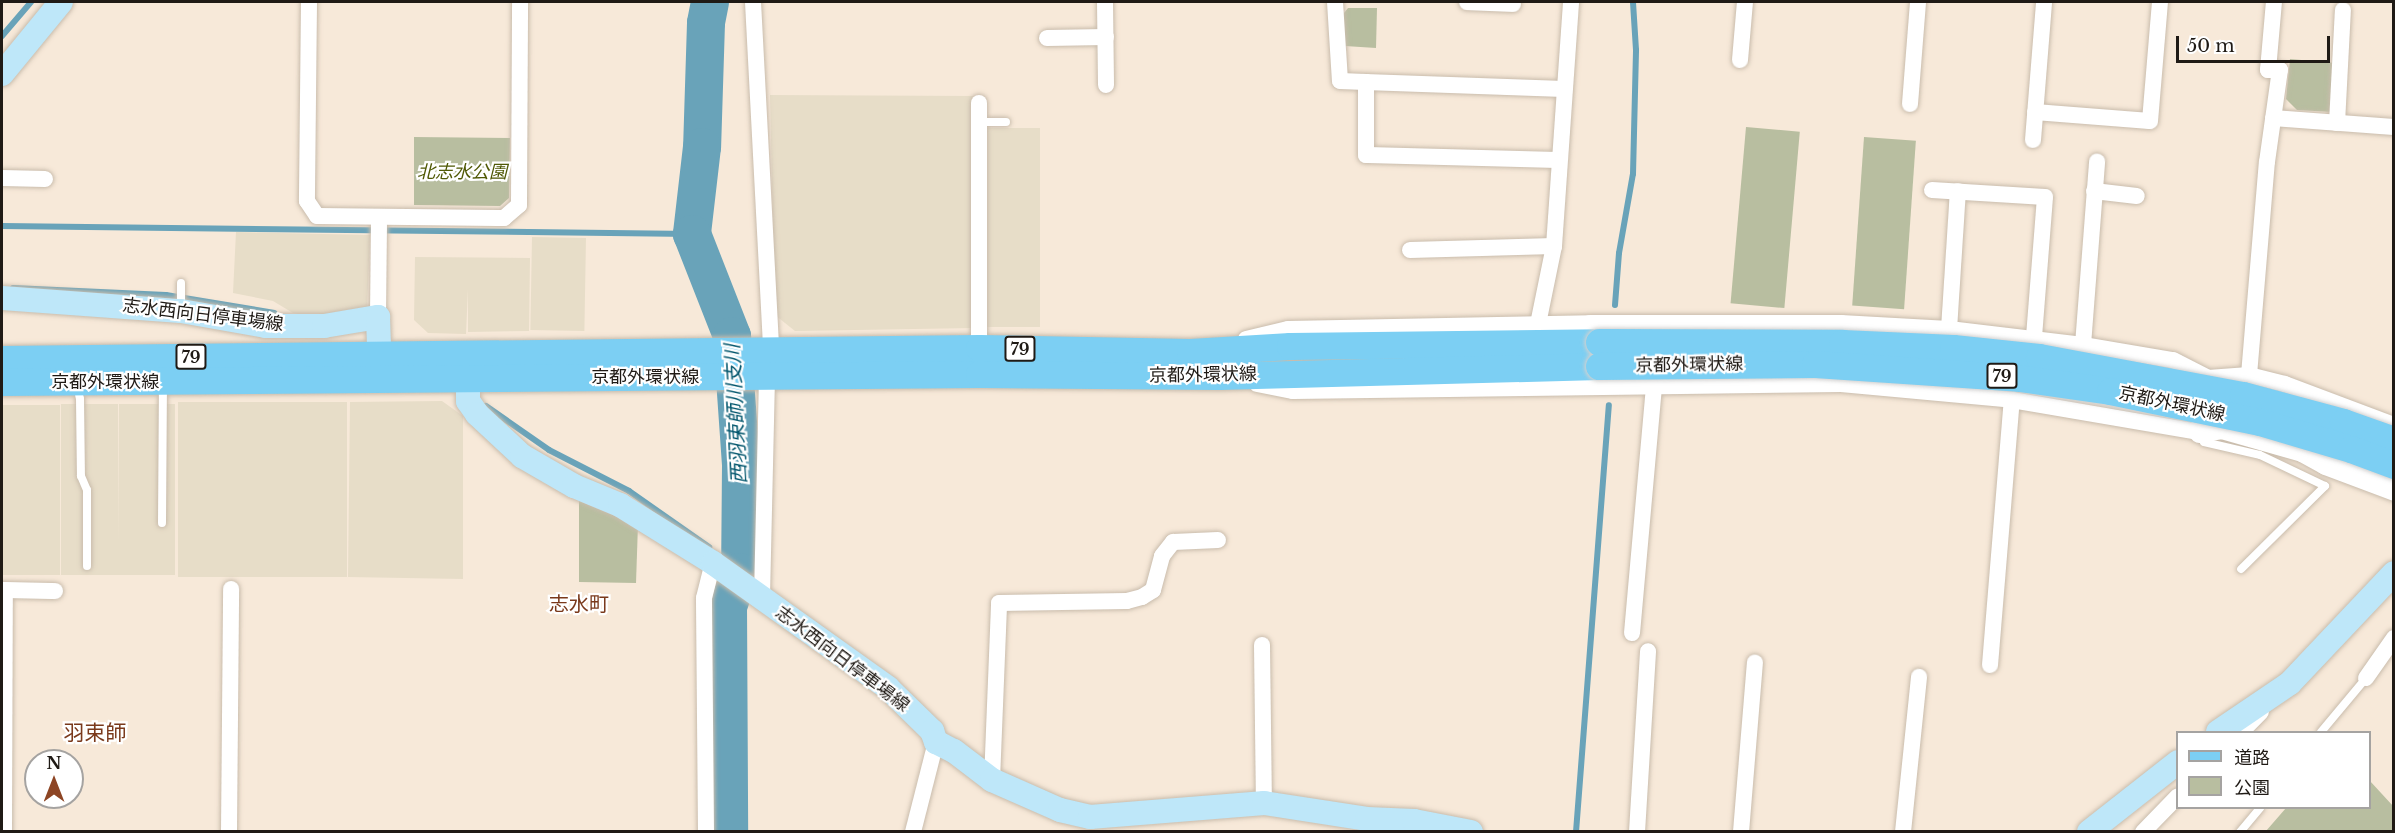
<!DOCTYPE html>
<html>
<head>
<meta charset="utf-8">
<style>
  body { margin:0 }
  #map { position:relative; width:2395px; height:833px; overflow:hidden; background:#f7e9d9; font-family:"Libre Baskerville","Noto Sans JP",serif }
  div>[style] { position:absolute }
  .commercial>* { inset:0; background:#e7ddc8; transform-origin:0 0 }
  .green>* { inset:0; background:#b8bea0; transform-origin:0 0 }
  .stream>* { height:6px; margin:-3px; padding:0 3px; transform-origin:3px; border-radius:3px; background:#69a3b9 }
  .river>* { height:38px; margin:-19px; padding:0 19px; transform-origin:19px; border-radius:19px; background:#69a3b9 }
  .roads { filter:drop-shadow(0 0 2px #c9bcac) drop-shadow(0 0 2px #c9bcac) }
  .service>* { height:8px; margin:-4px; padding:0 4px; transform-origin:4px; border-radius:4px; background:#fff }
  .minor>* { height:16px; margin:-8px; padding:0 8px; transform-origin:8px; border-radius:8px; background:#fff }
  .tertiary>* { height:21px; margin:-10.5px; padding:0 10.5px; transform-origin:10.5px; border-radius:10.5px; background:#fff }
  .secondary>* { height:24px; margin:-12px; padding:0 12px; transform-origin:12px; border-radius:12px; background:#bee7f9 }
  .primary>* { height:27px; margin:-13.5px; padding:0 13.5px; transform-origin:13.5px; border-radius:13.5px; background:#7ccff3 }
  .bridges { filter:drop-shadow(0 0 2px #d2d1d0) drop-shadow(0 0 2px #d2d1d0) }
  .primary-bridge>* { height:27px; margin:-13.5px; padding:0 13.5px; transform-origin:13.5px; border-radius:13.5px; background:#7ccff3 }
  span { translate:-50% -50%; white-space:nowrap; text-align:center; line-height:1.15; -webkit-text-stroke:4.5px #fff; paint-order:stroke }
  .shield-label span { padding:2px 4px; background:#fff; border:2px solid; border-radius:4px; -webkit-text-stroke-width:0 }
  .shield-label { font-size:16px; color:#1f1a15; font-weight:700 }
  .park-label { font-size:18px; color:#505905; font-style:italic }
  .street-label { font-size:18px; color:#1f1a15 }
  .water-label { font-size:20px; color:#00556c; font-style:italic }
  .neighbourhood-label { font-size:20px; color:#7a391b }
  .quarter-label { font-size:21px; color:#7a391b }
  .frame { position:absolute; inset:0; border:3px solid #1f1a15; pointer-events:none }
  .legend { position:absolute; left:2176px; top:731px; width:195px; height:78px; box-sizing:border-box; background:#fff; border:2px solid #a5a3a1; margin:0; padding:8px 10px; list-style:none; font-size:18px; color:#1f1a15 }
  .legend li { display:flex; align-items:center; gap:12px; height:30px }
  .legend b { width:30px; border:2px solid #a5a3a1 }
  .north { position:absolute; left:24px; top:749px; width:60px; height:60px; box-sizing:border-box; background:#fff; border:2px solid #a5a3a1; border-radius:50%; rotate:0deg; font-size:16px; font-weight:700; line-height:24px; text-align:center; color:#1f1a15 }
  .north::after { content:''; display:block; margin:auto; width:21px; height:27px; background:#8d4524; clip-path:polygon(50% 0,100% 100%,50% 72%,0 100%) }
  .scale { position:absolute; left:2176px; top:36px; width:154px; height:27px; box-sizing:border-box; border:3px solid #1f1a15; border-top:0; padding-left:8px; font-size:18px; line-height:21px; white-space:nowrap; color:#1f1a15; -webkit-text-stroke:4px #fff; paint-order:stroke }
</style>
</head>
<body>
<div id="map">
  <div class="commercial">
    <div style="clip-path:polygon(770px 95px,973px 96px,973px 328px,795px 331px,775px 315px)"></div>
    <div style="left:987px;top:128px;width:53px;height:199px"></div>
    <div style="clip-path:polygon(236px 232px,370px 235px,367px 309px,320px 318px,293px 313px,273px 301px,233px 293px)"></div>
    <div style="left:532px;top:237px;width:54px;height:93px;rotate:1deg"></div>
    <div style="clip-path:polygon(415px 257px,530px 258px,529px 331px,468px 332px,468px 289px,466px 334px,428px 333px,414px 320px)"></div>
    <div style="clip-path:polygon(442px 401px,463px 416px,463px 579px,348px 577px,350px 402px)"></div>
    <div style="left:347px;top:402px;width:175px;height:169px;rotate:90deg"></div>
    <div style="clip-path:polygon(61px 404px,118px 404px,118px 544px,119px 404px,175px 404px,175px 575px,61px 575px)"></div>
    <div style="left:2px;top:405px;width:58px;height:170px"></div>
  </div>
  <div class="green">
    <div style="clip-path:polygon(1348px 8px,1377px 8px,1376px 48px,1345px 46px,1340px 18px)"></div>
    <div style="clip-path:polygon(2290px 59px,2336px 63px,2333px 112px,2297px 110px,2286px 99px)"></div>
    <div style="left:1746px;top:127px;width:54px;height:177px;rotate:5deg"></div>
    <div style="clip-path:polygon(414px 137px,510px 138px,509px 198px,500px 206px,414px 205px)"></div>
    <div style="left:1864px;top:137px;width:52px;height:169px;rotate:4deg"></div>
    <div style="clip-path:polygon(579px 501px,638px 524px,636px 583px,579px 582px)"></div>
    <div style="clip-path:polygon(2370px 781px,2393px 806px,2393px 831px,2266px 831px,2286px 808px,2370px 808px)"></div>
  </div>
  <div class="stream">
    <div style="left:2px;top:36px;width:45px;rotate:-49.5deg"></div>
    <div style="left:2px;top:226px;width:690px;rotate:0.66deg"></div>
    <div style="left:13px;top:288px;width:153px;rotate:2.6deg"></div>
    <div style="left:166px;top:295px;width:110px;rotate:9.4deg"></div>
    <div style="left:1615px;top:305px;width:52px;rotate:-85.6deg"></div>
    <div style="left:1619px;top:253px;width:80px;rotate:-80deg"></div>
    <div style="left:1633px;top:174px;width:124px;rotate:-88.6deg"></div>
    <div style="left:1636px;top:50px;width:48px;rotate:-93.6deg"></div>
    <div style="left:486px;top:406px;width:77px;rotate:34.9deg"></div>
    <div style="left:549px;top:450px;width:90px;rotate:27.1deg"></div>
    <div style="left:629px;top:491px;width:98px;rotate:35deg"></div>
    <div style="left:1576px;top:832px;width:428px;rotate:-85.6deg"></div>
  </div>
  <div class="river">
    <div style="left:710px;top:2px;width:21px;rotate:101deg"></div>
    <div style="left:706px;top:23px;width:124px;rotate:91.8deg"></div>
    <div style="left:702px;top:147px;width:88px;rotate:96.6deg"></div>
    <div style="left:692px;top:234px;width:110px;rotate:68.6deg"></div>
    <div style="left:732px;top:336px;width:130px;rotate:86deg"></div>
    <div style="left:741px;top:466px;width:106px;rotate:90.5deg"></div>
    <div style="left:740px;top:572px;width:36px;rotate:109deg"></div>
    <div style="left:728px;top:606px;width:226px;rotate:89.7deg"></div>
  </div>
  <div class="roads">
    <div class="service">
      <div style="left:979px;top:122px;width:27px"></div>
      <div style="left:181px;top:283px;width:26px;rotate:90deg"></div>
      <div style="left:77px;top:385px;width:14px;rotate:78deg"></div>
      <div style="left:80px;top:399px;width:77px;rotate:89.3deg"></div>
      <div style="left:81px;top:476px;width:15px;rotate:67deg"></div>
      <div style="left:87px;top:490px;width:76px;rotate:90deg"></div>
      <div style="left:2199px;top:432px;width:11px;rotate:63deg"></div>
      <div style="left:2204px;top:442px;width:57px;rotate:13.1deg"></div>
      <div style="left:2260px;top:455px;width:72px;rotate:25.5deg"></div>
      <div style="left:2325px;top:486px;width:118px;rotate:135.3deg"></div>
      <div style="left:162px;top:523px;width:138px;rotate:-89.6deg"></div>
      <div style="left:2321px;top:732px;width:72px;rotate:-50.1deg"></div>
      <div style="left:2240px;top:832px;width:31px;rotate:-50deg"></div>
    </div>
    <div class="minor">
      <div style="left:309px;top:2px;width:199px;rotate:90.6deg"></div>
      <div style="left:307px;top:201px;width:18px;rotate:56deg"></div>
      <div style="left:317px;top:216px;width:181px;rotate:0.6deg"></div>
      <div style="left:498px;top:218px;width:6px"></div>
      <div style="left:504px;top:218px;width:20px;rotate:-41deg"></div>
      <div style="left:519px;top:205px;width:203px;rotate:-89.7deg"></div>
      <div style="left:753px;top:2px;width:348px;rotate:87deg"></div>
      <div style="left:771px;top:350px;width:27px;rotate:98deg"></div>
      <div style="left:767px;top:377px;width:221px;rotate:91.3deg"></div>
      <div style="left:1105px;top:2px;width:83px;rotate:89.3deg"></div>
      <div style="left:1335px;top:2px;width:79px;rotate:86.4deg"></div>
      <div style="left:1340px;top:81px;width:26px;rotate:2deg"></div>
      <div style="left:1467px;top:2px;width:46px;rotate:2.5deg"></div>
      <div style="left:1047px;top:38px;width:59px;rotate:-1deg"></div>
      <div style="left:1740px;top:60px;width:58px;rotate:-85.1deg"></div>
      <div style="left:979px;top:103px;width:252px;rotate:90deg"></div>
      <div style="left:1910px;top:104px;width:102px;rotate:-85.5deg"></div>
      <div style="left:2035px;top:112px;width:115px;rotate:4.5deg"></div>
      <div style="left:2150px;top:121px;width:119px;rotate:-85.2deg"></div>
      <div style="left:2273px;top:118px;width:121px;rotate:4.3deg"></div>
      <div style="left:2337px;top:123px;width:113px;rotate:-87deg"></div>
      <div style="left:2033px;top:140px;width:138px;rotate:-85.4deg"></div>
      <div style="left:1559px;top:160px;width:193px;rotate:-178.5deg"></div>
      <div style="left:1366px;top:155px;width:73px;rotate:-90deg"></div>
      <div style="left:1366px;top:82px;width:197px;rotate:2deg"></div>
      <div style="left:2px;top:178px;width:43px;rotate:1.3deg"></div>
      <div style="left:1932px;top:190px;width:113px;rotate:3.5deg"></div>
      <div style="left:2045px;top:197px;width:141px;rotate:94.5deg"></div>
      <div style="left:2094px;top:191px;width:43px;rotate:6.6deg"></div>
      <div style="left:1410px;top:250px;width:144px;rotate:-1.6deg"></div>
      <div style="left:378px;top:317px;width:100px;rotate:-89.4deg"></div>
      <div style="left:1538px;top:324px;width:80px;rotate:-78.4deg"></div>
      <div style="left:1554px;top:246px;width:245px;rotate:-86deg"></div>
      <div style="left:1949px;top:329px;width:138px;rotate:-86.3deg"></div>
      <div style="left:1246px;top:339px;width:43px;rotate:-13.4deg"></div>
      <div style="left:1288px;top:329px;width:302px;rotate:-1.1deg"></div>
      <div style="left:1590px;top:323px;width:251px"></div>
      <div style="left:1841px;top:323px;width:108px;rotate:3.2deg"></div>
      <div style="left:1949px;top:329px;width:135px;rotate:6.8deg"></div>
      <div style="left:2083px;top:345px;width:91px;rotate:9.5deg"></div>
      <div style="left:2173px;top:360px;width:39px;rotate:27deg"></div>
      <div style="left:2208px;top:378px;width:41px;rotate:-4.2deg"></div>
      <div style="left:2249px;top:375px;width:37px;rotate:14deg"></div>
      <div style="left:2285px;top:384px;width:116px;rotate:20.6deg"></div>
      <div style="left:2083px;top:345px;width:184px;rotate:-85.6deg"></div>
      <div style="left:2249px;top:375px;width:214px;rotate:-85.2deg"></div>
      <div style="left:2267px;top:162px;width:93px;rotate:-82deg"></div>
      <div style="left:2280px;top:70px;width:12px;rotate:180deg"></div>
      <div style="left:2268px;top:70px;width:68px;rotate:-85deg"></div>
      <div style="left:1257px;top:384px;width:37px;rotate:11deg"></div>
      <div style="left:1293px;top:391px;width:548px;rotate:-0.73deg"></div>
      <div style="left:1841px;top:384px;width:172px;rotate:5.3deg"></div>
      <div style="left:2012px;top:400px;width:190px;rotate:9.7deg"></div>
      <div style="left:2199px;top:432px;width:13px;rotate:-86deg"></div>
      <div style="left:2px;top:590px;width:53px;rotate:1.1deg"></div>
      <div style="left:1632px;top:633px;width:248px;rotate:-84.9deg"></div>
      <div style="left:1262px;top:645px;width:158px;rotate:89.3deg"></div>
      <div style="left:1990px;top:665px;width:266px;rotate:-85.3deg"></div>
      <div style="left:2366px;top:678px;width:49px;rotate:-55deg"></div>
      <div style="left:2241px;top:732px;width:28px;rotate:-45deg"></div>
      <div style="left:992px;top:780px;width:177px;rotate:-87.7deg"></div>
      <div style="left:999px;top:603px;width:128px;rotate:-0.9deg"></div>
      <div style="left:1127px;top:601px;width:16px;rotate:-15deg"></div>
      <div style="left:1142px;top:597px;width:13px;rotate:-32deg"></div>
      <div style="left:1153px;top:590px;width:35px;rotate:-75deg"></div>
      <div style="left:1162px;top:556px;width:18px;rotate:-52deg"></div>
      <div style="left:1173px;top:542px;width:45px;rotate:-2.5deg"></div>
      <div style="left:4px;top:832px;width:242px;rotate:-89.8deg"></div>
      <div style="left:229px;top:832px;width:243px;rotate:-89.5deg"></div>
      <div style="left:706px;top:832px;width:234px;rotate:-90.5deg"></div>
      <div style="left:704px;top:598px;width:36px;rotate:-76deg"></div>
      <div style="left:913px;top:832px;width:93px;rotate:-75.7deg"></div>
      <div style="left:1637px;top:832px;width:181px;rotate:-86.5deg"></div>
      <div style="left:1741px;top:832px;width:170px;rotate:-85.3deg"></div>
      <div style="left:1903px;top:832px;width:156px;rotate:-84.1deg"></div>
      <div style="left:2143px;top:832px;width:50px;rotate:-45.8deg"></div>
    </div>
    <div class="tertiary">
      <div style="left:2199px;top:432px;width:22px;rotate:-10deg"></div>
      <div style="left:2221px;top:428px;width:84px;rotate:15.9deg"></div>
      <div style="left:2302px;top:451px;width:26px;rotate:29deg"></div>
      <div style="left:2325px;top:464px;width:74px;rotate:20.6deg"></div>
    </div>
    <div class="secondary">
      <div style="left:2px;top:74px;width:93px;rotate:-50.7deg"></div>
      <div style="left:2px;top:298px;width:179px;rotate:4.2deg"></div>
      <div style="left:181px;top:311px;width:86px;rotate:10deg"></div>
      <div style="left:266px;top:326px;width:58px"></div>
      <div style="left:324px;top:326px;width:55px;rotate:-9.5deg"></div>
      <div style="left:378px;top:317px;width:57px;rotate:88deg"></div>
      <div style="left:468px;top:360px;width:41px;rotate:90deg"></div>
      <div style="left:468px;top:401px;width:16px;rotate:55deg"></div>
      <div style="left:477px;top:414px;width:62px;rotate:43deg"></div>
      <div style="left:522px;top:456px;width:60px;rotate:30deg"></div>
      <div style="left:574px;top:486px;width:50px;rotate:22.4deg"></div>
      <div style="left:620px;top:505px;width:110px;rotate:31.9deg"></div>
      <div style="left:713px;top:563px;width:215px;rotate:35.5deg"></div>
      <div style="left:888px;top:688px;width:62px;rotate:44.3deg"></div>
      <div style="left:932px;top:731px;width:12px;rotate:70deg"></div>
      <div style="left:936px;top:742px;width:20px;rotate:27deg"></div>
      <div style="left:954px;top:751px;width:48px;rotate:37.3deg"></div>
      <div style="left:992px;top:780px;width:74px;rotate:23.8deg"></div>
      <div style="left:1060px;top:810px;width:31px;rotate:13deg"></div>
      <div style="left:1090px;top:817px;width:175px;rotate:-4.6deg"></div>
      <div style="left:1264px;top:803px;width:104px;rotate:8.8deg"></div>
      <div style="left:1367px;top:819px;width:47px;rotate:2.4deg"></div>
      <div style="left:1414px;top:821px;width:58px;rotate:10.9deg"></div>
      <div style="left:2218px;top:732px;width:87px;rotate:-34.2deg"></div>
      <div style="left:2290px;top:683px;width:151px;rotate:-46.6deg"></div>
      <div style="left:2089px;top:832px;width:113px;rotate:-38.2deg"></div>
    </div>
    <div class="primary">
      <div style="left:2px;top:359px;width:977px;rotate:-0.65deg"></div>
      <div style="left:979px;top:348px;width:211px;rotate:1.1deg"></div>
      <div style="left:1190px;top:352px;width:100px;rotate:-3.4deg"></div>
      <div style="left:1290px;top:346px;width:309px;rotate:-0.7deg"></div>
      <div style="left:2px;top:382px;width:977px;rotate:-0.47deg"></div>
      <div style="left:979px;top:374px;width:239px;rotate:0.5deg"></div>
      <div style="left:1218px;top:376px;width:381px;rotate:-1.5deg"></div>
    </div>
  </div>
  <div class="bridges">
    <div class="primary-bridge">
      <div style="left:1599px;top:342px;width:243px;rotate:0.2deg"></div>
      <div style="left:1842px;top:343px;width:111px;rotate:2.6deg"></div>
      <div style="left:1953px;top:348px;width:86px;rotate:6deg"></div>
      <div style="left:2039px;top:357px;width:208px;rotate:10.6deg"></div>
      <div style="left:2243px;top:395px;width:104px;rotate:15.1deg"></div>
      <div style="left:2343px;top:422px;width:54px;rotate:19.4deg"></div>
      <div style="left:1599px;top:366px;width:216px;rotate:-0.5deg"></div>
      <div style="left:1815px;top:364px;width:204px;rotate:3.9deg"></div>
      <div style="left:2019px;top:378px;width:92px;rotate:8.1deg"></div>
      <div style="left:2110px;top:391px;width:153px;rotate:11.7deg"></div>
      <div style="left:2260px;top:422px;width:95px;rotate:16.5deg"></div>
      <div style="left:2351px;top:449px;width:46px;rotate:20.4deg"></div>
    </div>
  </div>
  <div class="shield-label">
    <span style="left:1020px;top:349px">79</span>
    <span style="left:191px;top:357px">79</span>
    <span style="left:2002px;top:376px">79</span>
  </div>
  <div class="park-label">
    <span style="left:462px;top:172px">北志水公園</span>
  </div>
  <div class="street-label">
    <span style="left:203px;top:315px;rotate:7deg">志水西向日停車場線</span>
    <span style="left:1689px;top:365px;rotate:-1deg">京都外環状線</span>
    <span style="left:1203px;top:375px;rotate:-1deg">京都外環状線</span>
    <span style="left:645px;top:377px">京都外環状線</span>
    <span style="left:105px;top:382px">京都外環状線</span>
    <span style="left:2172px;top:404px;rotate:12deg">京都外環状線</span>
    <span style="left:842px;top:659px;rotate:37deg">志水西向日停車場線</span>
  </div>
  <div class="water-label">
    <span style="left:736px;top:414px;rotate:-93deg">西羽束師川支川</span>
  </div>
  <div class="neighbourhood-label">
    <span style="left:579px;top:604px">志水町</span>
  </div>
  <div class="quarter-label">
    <span style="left:95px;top:733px">羽束師</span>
  </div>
  <div class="frame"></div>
  <ul class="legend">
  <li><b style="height:8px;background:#7ccff3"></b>道路</li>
  <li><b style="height:16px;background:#b8bea0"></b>公園</li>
  </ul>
  <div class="north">N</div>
  <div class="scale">50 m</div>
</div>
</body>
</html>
